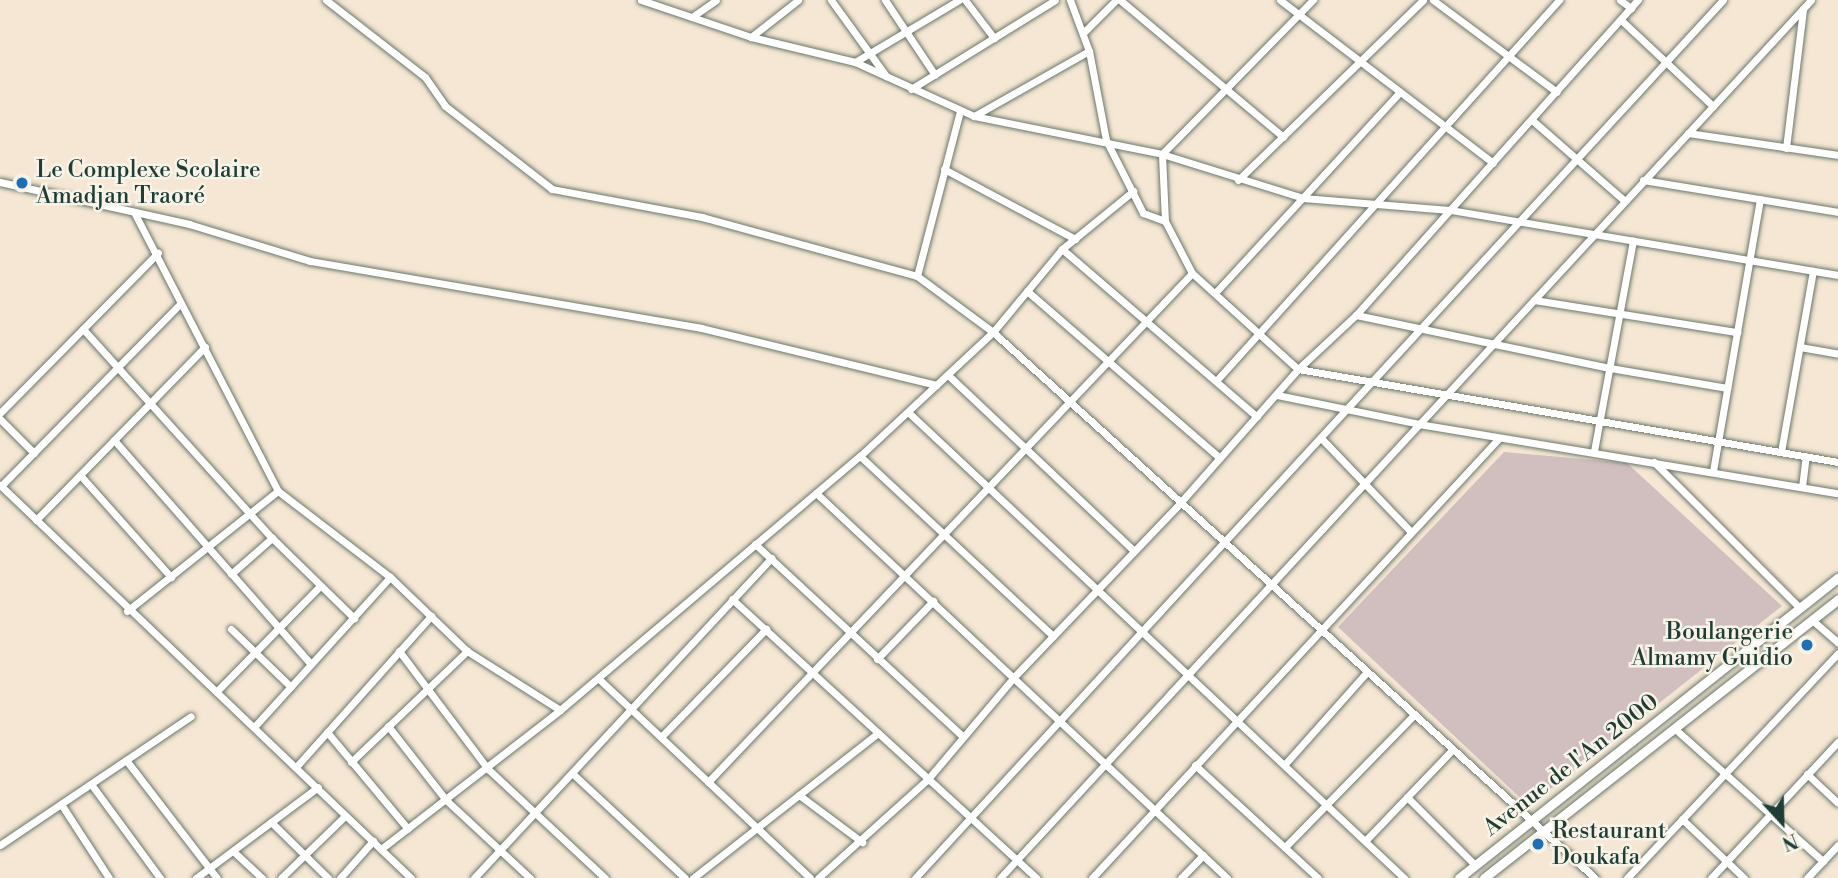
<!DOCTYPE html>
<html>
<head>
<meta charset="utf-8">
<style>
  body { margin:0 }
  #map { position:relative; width:1838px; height:878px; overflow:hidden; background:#f5e7d3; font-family:"Libre Bodoni",serif }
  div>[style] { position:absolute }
  .industrial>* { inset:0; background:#d1bfbf }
  .roads { filter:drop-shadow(0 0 2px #6a786c) drop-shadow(0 0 2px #6a786c) }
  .minor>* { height:7px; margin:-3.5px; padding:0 3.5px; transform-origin:3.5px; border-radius:3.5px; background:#fff }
  .major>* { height:9px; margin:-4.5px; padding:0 4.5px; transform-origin:4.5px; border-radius:4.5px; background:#fff }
  .dots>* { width:19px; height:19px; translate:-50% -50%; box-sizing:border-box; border:4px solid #f7f3e8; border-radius:50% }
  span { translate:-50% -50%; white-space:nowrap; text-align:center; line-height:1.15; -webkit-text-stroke:5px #f7f3e8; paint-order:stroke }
  .poi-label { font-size:23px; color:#1f3d34 }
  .left { translate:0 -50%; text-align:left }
  .right { translate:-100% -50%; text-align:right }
  .street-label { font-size:23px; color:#1f3d34 }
  .north { position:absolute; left:1747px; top:787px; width:70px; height:70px; -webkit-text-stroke:5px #f7f3e8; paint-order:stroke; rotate:158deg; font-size:19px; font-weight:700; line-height:28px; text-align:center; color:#1f3d34 }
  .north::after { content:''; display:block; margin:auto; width:24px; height:32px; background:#1f3d34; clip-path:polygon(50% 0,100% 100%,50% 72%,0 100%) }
</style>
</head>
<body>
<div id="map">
  <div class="industrial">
    <div style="clip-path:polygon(1504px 452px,1627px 463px,1782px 606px,1529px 806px,1338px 627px)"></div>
  </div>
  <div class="roads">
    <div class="minor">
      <div style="left:326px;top:0;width:125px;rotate:37.9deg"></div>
      <div style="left:425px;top:77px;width:35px;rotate:55deg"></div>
      <div style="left:445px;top:106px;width:135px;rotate:37.8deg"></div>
      <div style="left:552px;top:189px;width:153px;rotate:10.6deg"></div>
      <div style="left:702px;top:217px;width:223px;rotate:15.3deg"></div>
      <div style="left:917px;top:276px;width:94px;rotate:36.4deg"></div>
      <div style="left:993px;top:332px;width:813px;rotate:42.21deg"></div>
      <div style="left:641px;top:0;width:116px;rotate:18.6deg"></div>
      <div style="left:751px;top:37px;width:107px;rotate:13.5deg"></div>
      <div style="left:855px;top:62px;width:131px;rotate:24.4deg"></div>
      <div style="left:974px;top:116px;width:192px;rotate:11.4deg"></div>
      <div style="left:1162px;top:154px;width:148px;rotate:17.3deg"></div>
      <div style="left:1303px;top:198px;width:147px;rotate:4.7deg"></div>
      <div style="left:1450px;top:210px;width:393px;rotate:9.5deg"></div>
      <div style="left:831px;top:0;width:94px;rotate:54.1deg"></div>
      <div style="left:885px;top:0;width:90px;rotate:56.3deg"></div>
      <div style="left:965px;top:0;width:48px;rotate:52.7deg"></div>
      <div style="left:1070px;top:0;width:54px;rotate:69.6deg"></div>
      <div style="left:1089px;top:51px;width:91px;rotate:79.2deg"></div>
      <div style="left:1106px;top:140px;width:82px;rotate:63.1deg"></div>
      <div style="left:1143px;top:213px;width:23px;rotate:20deg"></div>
      <div style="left:1165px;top:221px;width:59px;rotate:62.6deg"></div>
      <div style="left:1192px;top:273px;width:143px;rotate:42.2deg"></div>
      <div style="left:1298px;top:369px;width:548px;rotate:9.77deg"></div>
      <div style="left:1120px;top:0;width:213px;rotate:40deg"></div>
      <div style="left:1280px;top:0;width:268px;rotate:37.4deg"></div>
      <div style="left:1433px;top:0;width:154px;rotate:36.6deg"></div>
      <div style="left:1620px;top:0;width:14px;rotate:36deg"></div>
      <div style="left:692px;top:17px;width:29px;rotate:-35deg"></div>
      <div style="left:1621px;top:20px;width:126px;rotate:43.1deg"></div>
      <div style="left:1083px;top:33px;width:47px;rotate:-45deg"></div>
      <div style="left:751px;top:37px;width:60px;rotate:-38.2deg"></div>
      <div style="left:855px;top:62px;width:121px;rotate:-30.8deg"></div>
      <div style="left:911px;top:89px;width:169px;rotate:-31.7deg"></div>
      <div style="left:974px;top:116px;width:132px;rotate:-29.5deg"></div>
      <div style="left:1532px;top:120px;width:123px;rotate:41.1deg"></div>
      <div style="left:1688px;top:133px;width:152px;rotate:8.3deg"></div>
      <div style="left:1786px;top:148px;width:140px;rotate:-83deg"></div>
      <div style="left:944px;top:169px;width:149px;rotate:28.1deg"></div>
      <div style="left:1238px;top:180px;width:258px;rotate:-44.2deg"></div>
      <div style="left:1643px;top:180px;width:198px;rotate:9.3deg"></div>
      <div style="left:0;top:182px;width:194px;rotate:12.5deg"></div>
      <div style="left:189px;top:224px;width:127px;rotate:17deg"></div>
      <div style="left:310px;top:261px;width:397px;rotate:9.7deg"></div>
      <div style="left:701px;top:328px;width:242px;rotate:13.6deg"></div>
      <div style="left:135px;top:214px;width:312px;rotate:62.7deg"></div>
      <div style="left:278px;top:491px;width:141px;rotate:37.5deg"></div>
      <div style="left:390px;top:577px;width:107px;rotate:43.9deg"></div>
      <div style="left:467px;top:651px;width:110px;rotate:32.4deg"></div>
      <div style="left:1165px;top:221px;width:67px;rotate:-92.6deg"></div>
      <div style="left:1162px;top:154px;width:216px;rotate:-45.6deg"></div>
      <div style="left:1062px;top:249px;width:257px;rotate:40.7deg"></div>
      <div style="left:917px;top:276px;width:171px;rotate:-75.4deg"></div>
      <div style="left:1027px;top:291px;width:255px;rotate:40.9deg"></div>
      <div style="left:1215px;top:293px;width:273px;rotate:-47.4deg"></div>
      <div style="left:1534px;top:300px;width:206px;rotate:9deg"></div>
      <div style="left:1356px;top:315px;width:259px;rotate:11.8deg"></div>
      <div style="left:1610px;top:368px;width:119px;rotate:9.7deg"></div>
      <div style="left:83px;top:329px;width:282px;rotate:47.9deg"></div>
      <div style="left:272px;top:538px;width:115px;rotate:44.3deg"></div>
      <div style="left:1800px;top:347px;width:39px;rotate:10deg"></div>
      <div style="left:948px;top:375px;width:256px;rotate:43.4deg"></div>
      <div style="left:1216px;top:381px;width:513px;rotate:-48deg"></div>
      <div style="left:1277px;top:395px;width:145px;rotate:11.5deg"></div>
      <div style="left:1419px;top:424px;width:425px;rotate:9.4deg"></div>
      <div style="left:908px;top:412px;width:681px;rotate:43.21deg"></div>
      <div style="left:0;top:413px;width:225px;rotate:-45.4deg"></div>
      <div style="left:0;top:419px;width:48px;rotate:45deg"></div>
      <div style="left:1321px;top:438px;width:130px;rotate:46.2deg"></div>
      <div style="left:114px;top:440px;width:298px;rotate:48.7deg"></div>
      <div style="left:1594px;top:451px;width:214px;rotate:-79.5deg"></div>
      <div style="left:1781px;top:452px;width:184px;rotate:-80deg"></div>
      <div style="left:860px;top:456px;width:264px;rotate:43deg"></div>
      <div style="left:1654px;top:462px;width:206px;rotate:45deg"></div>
      <div style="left:1713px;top:471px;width:276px;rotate:-80.2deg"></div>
      <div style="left:80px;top:475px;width:137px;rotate:48.3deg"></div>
      <div style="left:0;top:485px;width:569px;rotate:43.72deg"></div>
      <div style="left:1px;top:486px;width:255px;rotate:-45.5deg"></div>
      <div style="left:1802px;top:487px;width:31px;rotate:-83deg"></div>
      <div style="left:816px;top:493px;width:563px;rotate:43.13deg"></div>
      <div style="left:36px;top:520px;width:242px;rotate:-45.7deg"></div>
      <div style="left:755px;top:544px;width:282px;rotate:42.8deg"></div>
      <div style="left:231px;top:574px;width:55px;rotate:-41.3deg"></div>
      <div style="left:732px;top:599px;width:413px;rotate:42.5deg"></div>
      <div style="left:127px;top:611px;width:193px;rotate:-38.5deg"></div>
      <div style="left:1812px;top:620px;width:35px;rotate:41deg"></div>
      <div style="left:231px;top:629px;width:83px;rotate:44deg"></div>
      <div style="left:399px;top:651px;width:148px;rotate:53deg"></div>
      <div style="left:488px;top:769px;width:160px;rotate:43deg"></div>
      <div style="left:877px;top:659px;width:81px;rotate:-46deg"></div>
      <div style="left:599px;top:679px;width:290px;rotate:43.3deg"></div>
      <div style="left:218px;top:690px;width:146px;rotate:-45.6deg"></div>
      <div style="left:255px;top:726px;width:201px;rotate:-47.8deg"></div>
      <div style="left:388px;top:726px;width:94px;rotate:51.9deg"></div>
      <div style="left:446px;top:800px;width:115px;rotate:42.9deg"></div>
      <div style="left:1674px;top:728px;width:200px;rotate:41.8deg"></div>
      <div style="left:327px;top:732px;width:126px;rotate:50.1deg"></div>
      <div style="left:661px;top:737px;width:151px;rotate:-45.8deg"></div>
      <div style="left:126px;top:760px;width:149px;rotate:52.4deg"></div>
      <div style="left:351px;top:762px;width:161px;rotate:-43.7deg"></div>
      <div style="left:1285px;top:764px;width:122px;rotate:-48.3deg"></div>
      <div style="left:1195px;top:765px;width:167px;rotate:42.6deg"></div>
      <div style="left:296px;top:767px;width:203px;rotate:-48.2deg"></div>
      <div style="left:573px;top:774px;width:153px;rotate:42.9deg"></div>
      <div style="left:1807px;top:774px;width:42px;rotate:43.1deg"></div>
      <div style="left:708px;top:782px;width:702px;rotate:-46.44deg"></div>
      <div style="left:91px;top:784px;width:117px;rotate:53.7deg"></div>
      <div style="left:799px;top:795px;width:79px;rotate:36.7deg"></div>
      <div style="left:1407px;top:797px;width:96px;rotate:45deg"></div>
      <div style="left:61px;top:804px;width:88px;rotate:57deg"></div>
      <div style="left:1682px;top:819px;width:86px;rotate:43.6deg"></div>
      <div style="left:271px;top:822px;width:80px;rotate:44.5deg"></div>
      <div style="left:1366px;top:840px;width:123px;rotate:-46.3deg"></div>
      <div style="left:0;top:845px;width:230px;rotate:-34deg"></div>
      <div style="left:1286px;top:846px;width:182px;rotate:-45.7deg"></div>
      <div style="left:381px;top:849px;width:227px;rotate:-37.8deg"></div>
      <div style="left:560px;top:710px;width:393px;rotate:-40.3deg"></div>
      <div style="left:860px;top:456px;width:182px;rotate:-43deg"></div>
      <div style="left:993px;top:332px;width:108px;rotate:-50.3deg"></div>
      <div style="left:1062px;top:249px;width:92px;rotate:-39.2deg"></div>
      <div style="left:233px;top:851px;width:40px;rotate:43deg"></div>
      <div style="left:196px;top:878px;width:152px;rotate:-36.7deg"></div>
      <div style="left:281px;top:878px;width:89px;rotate:-44.1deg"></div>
      <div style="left:340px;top:878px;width:50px;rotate:-48.3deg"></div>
      <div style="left:474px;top:878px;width:437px;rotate:-47.1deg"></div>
      <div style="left:693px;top:878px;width:235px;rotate:-38.1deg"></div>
      <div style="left:818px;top:878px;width:147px;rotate:-42deg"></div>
      <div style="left:927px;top:780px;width:135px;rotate:-49.8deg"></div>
      <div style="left:1014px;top:677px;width:240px;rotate:-46.3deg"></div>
      <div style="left:1180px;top:503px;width:179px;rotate:-48.6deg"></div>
      <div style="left:1298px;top:369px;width:79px;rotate:-43deg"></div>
      <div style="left:1356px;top:315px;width:423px;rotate:-48.2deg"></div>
      <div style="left:915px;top:878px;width:1193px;rotate:-47.38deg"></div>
      <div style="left:1000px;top:878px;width:1195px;rotate:-47.27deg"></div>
      <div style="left:1092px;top:878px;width:599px;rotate:-47.23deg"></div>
      <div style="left:1181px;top:878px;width:32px;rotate:-46deg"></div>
      <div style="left:1627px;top:878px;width:308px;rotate:-46.8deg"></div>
      <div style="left:1711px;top:878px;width:186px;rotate:-47deg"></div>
      <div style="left:1807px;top:878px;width:45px;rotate:-46.8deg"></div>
    </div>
    <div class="major">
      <div style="left:1459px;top:878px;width:483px;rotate:-38.4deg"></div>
      <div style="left:1484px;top:878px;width:451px;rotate:-38.2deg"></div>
    </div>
  </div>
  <div class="dots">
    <div style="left:22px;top:183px;background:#1f6fb2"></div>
    <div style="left:1807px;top:645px;background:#1f6fb2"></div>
    <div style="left:1538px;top:844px;background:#1f6fb2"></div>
  </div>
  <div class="poi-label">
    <span class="left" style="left:36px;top:183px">Le Complexe Scolaire<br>Amadjan Traoré</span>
    <span class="right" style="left:1793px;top:645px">Boulangerie<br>Almamy Guidio</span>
    <span class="left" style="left:1552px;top:844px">Restaurant<br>Doukafa</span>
  </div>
  <div class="street-label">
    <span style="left:1571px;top:765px;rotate:-38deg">Avenue de l'An 2000</span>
  </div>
  <div class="north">N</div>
</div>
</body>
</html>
